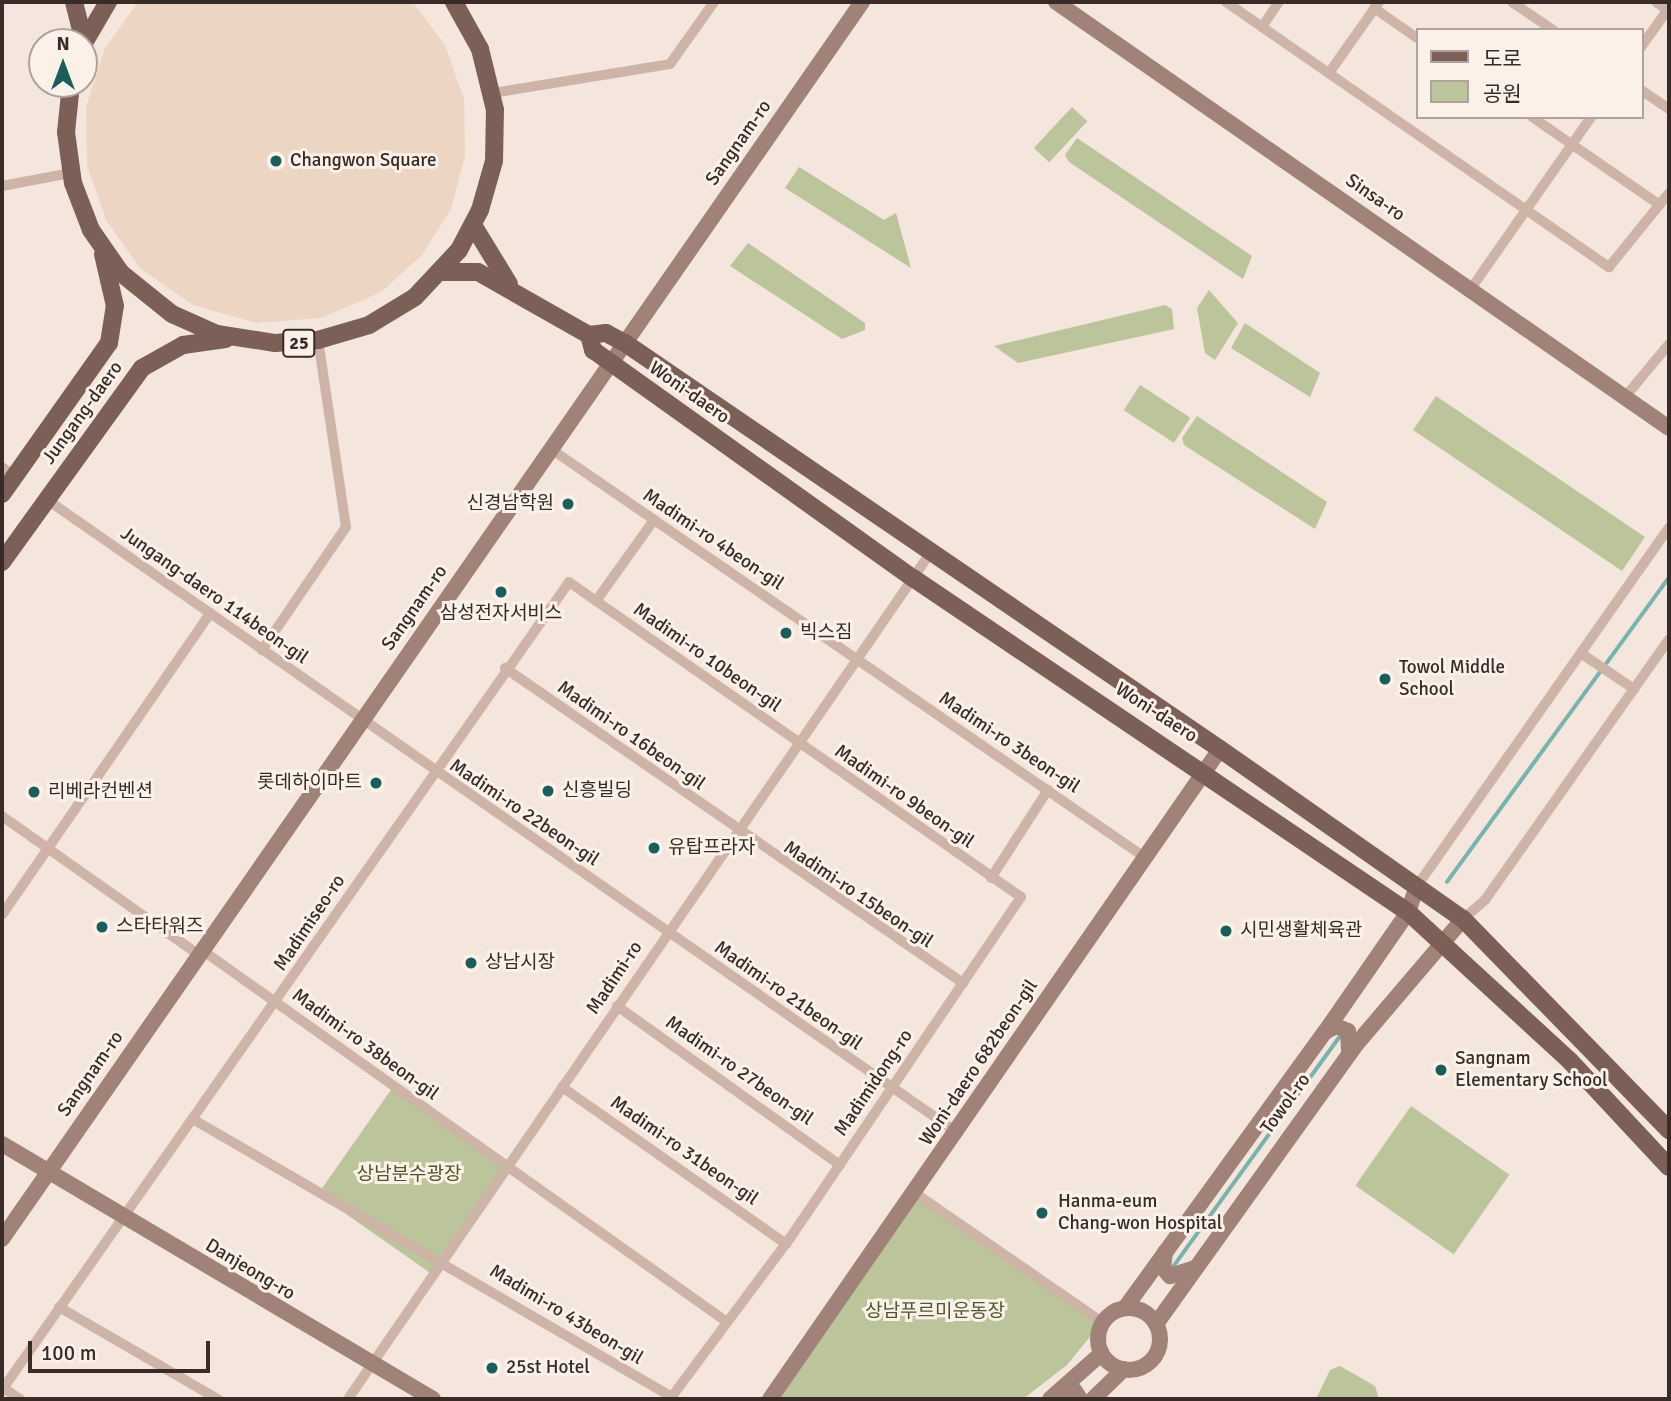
<!DOCTYPE html>
<html>
<head>
<meta charset="utf-8">
<style>
  body { margin:0 }
  #map { position:relative; width:1671px; height:1401px; overflow:hidden; background:#f4e6dc; font-family:Signika,"Noto Sans KR",sans-serif }
  div>[style] { position:absolute }
  .green>* { inset:0; background:#bbc49b; transform-origin:0 0 }
  .plaza>* { inset:0; background:#ecd5c3 }
  .stream>* { height:3.5px; margin:-1.75px; padding:0 1.75px; transform-origin:1.75px; border-radius:1.75px; background:#7ab2ae }
  .street>* { height:10px; margin:-5px; padding:0 5px; transform-origin:5px; border-radius:5px; background:#cdb4a7 }
  .secondary>* { height:16px; margin:-8px; padding:0 8px; transform-origin:8px; border-radius:8px; background:#a18278 }
  .secondary>.ring { margin:-8px; padding:0; box-sizing:content-box; background:none; border:16px solid #a18278; border-radius:50% }
  .primary>* { height:18px; margin:-9px; padding:0 9px; transform-origin:9px; border-radius:9px; background:#7c6058 }
  .dots>* { width:19px; height:19px; translate:-50% -50%; box-sizing:border-box; border:4px solid #fbf1e9; border-radius:50% }
  span { translate:-50% -50%; white-space:nowrap; text-align:center; line-height:1.15; -webkit-text-stroke:6px #fbf1e9; paint-order:stroke }
  .shield-label span { padding:2px 5px; background:#fbf1e9; border:2px solid; border-radius:5px; -webkit-text-stroke-width:0 }
  .shield-label { font-size:18px; color:#392c28; font-weight:700 }
  .street-label { font-size:19px; color:#392c28 }
  .poi-label { font-size:19px; color:#392c28 }
  .left { translate:0 -50%; text-align:left }
  .right { translate:-100% -50%; text-align:right }
  .park-label { font-size:19px; color:#4d592a }
  .frame { position:absolute; inset:0; border:4px solid #392c28; pointer-events:none }
  .legend { position:absolute; left:1416px; top:28px; width:228px; height:91px; box-sizing:border-box; background:#fbf1e9; border:2px solid #ada29c; margin:0; padding:9px 12px; list-style:none; font-size:21px; color:#392c28 }
  .legend li { display:flex; align-items:center; gap:14px; height:35px }
  .legend b { width:35px; border:2px solid #ada29c }
  .north { position:absolute; left:28px; top:28px; width:70px; height:70px; box-sizing:border-box; background:#fbf1e9; border:2px solid #ada29c; border-radius:50%; rotate:0deg; font-size:19px; font-weight:700; line-height:28px; text-align:center; color:#392c28 }
  .north::after { content:''; display:block; margin:auto; width:24px; height:32px; background:#1b5d5a; clip-path:polygon(50% 0,100% 100%,50% 72%,0 100%) }
  .scale { position:absolute; left:28px; top:1341px; width:182px; height:32px; box-sizing:border-box; border:4px solid #392c28; border-top:0; padding-left:9px; font-size:21px; line-height:24px; white-space:nowrap; color:#392c28; -webkit-text-stroke:5px #fbf1e9; paint-order:stroke }
</style>
</head>
<body>
<div id="map">
  <div class="green">
    <div style="left:1072px;top:107px;width:21px;height:56px;rotate:43deg"></div>
    <div style="clip-path:polygon(1077px 138px,1252px 256px,1243px 279px,1069px 162px,1065px 155px)"></div>
    <div style="clip-path:polygon(799px 167px,884px 220px,896px 213px,911px 268px,785px 188px)"></div>
    <div style="clip-path:polygon(748px 243px,865px 323px,865px 330px,842px 339px,730px 266px)"></div>
    <div style="clip-path:polygon(1209px 290px,1238px 323px,1215px 360px,1205px 353px,1197px 308px)"></div>
    <div style="clip-path:polygon(1165px 305px,1172px 309px,1174px 329px,1018px 363px,994px 346px)"></div>
    <div style="clip-path:polygon(1245px 323px,1320px 373px,1310px 397px,1231px 348px)"></div>
    <div style="left:1140px;top:385px;width:60px;height:30px;rotate:33deg"></div>
    <div style="left:1436px;top:396px;width:252px;height:41px;rotate:34deg"></div>
    <div style="clip-path:polygon(1197px 416px,1327px 502px,1315px 529px,1184px 445px,1182px 438px)"></div>
    <div style="left:393px;top:1087px;width:140px;height:131px;rotate:35deg"></div>
    <div style="left:1411px;top:1106px;width:120px;height:97px;rotate:35deg"></div>
    <div style="clip-path:polygon(915px 1193px,1102px 1322px,1067px 1365px,1023px 1399px,771px 1399px)"></div>
    <div style="clip-path:polygon(1340px 1366px,1375px 1386px,1379px 1399px,1316px 1399px,1330px 1370px)"></div>
  </div>
  <div class="plaza">
    <div style="clip-path:polygon(138px 2px,413px 2px,445px 45px,464px 99px,465px 156px,451px 209px,422px 255px,381px 292px,321px 318px,256px 323px,193px 305px,140px 268px,106px 220px,87px 165px,86px 107px,105px 48px)"></div>
  </div>
  <div class="stream">
    <div style="left:1447px;top:882px;width:376px;rotate:-53.9deg"></div>
    <div style="left:1173px;top:1267px;width:283px;rotate:-54.1deg"></div>
  </div>
  <div class="street">
    <div style="left:1226px;top:2px;width:466px;rotate:34.7deg"></div>
    <div style="left:1609px;top:267px;width:95px;rotate:-51deg"></div>
    <div style="left:1512px;top:2px;width:50px;rotate:34.3deg"></div>
    <div style="left:1656px;top:2px;width:16px;rotate:35deg"></div>
    <div style="left:1374px;top:8px;width:52px;rotate:34.9deg"></div>
    <div style="left:1262px;top:27px;width:30px;rotate:-56deg"></div>
    <div style="left:1641px;top:47px;width:48px;rotate:-54.3deg"></div>
    <div style="left:1329px;top:73px;width:87px;rotate:-54.8deg"></div>
    <div style="left:1641px;top:90px;width:34px;rotate:34deg"></div>
    <div style="left:493px;top:93px;width:179px;rotate:-9.3deg"></div>
    <div style="left:670px;top:64px;width:76px;rotate:-54.6deg"></div>
    <div style="left:1532px;top:117px;width:155px;rotate:34.5deg"></div>
    <div style="left:2px;top:186px;width:69px;rotate:-10.8deg"></div>
    <div style="left:1470px;top:290px;width:211px;rotate:-55deg"></div>
    <div style="left:1625px;top:397px;width:69px;rotate:-50.3deg"></div>
    <div style="left:551px;top:449px;width:718px;rotate:34.51deg"></div>
    <div style="left:2px;top:467px;width:16px;rotate:35deg"></div>
    <div style="left:46px;top:499px;width:1111px;rotate:34.81deg"></div>
    <div style="left:596px;top:601px;width:100px;rotate:-54.4deg"></div>
    <div style="left:262px;top:650px;width:149px;rotate:-55.7deg"></div>
    <div style="left:346px;top:527px;width:189px;rotate:-98.5deg"></div>
    <div style="left:1582px;top:654px;width:63px;rotate:33.9deg"></div>
    <div style="left:505px;top:668px;width:556px;rotate:34.52deg"></div>
    <div style="left:2px;top:816px;width:241px;rotate:35.2deg"></div>
    <div style="left:991px;top:878px;width:105px;rotate:-57.1deg"></div>
    <div style="left:1417px;top:886px;width:438px;rotate:-54.9deg"></div>
    <div style="left:2px;top:915px;width:367px;rotate:-55.4deg"></div>
    <div style="left:1463px;top:919px;width:29px;rotate:-41deg"></div>
    <div style="left:1485px;top:900px;width:319px;rotate:-54.8deg"></div>
    <div style="left:202px;top:950px;width:643px;rotate:35.32deg"></div>
    <div style="left:617px;top:1006px;width:274px;rotate:35.5deg"></div>
    <div style="left:562px;top:1087px;width:274px;rotate:35deg"></div>
    <div style="left:196px;top:1121px;width:550px;rotate:30.11deg"></div>
    <div style="left:915px;top:1193px;width:227px;rotate:34.6deg"></div>
    <div style="left:59px;top:1307px;width:184px;rotate:30.1deg"></div>
    <div style="left:2px;top:1387px;width:22px;rotate:34deg"></div>
    <div style="left:2px;top:1390px;width:987px;rotate:-54.94deg"></div>
    <div style="left:569px;top:582px;width:551px;rotate:34.87deg"></div>
    <div style="left:1021px;top:897px;width:412px;rotate:124.1deg"></div>
    <div style="left:790px;top:1238px;width:201px;rotate:126.7deg"></div>
    <div style="left:348px;top:1399px;width:1028px;rotate:-55.46deg"></div>
  </div>
  <div class="secondary">
    <div style="left:1056px;top:2px;width:746px;rotate:34.8deg"></div>
    <div style="left:1325px;top:1032px;width:13px;rotate:-29deg"></div>
    <div style="left:1336px;top:1026px;width:13px;rotate:23deg"></div>
    <div style="left:1348px;top:1031px;width:21px;rotate:87deg"></div>
    <div style="left:2px;top:1144px;width:501px;rotate:30.61deg"></div>
    <div style="left:2px;top:1239px;width:1507px;rotate:-55.19deg"></div>
    <div style="left:1165px;top:1252px;width:16px;rotate:97deg"></div>
    <div style="left:1163px;top:1268px;width:11px;rotate:49deg"></div>
    <div style="left:1170px;top:1276px;width:25px;rotate:-18deg"></div>
    <div class="ring" style="left:1098px;top:1308px;width:46px;height:46px"></div>
    <div style="left:1125px;top:1308px;width:341px;rotate:-54.1deg"></div>
    <div style="left:1325px;top:1032px;width:146px;rotate:-55.3deg"></div>
    <div style="left:1408px;top:912px;width:28px;rotate:-71deg"></div>
    <div style="left:1156px;top:1324px;width:340px;rotate:-54.4deg"></div>
    <div style="left:1354px;top:1047px;width:168px;rotate:-49.6deg"></div>
    <div style="left:1057px;top:1393px;width:18px;rotate:-6deg"></div>
    <div style="left:1075px;top:1391px;width:9px;rotate:58deg"></div>
    <div style="left:770px;top:1399px;width:791px;rotate:-55.3deg"></div>
    <div style="left:1050px;top:1399px;width:69px;rotate:-41.5deg"></div>
    <div style="left:1093px;top:1399px;width:43px;rotate:-44.1deg"></div>
  </div>
  <div class="primary">
    <div style="left:74px;top:2px;width:41px;rotate:76deg"></div>
    <div style="left:84px;top:43px;width:48px;rotate:-59.7deg"></div>
    <div style="left:71px;top:84px;width:48px;rotate:95.9deg"></div>
    <div style="left:66px;top:132px;width:51px;rotate:82.2deg"></div>
    <div style="left:73px;top:183px;width:50px;rotate:69deg"></div>
    <div style="left:91px;top:230px;width:52px;rotate:55.1deg"></div>
    <div style="left:121px;top:273px;width:65px;rotate:38.8deg"></div>
    <div style="left:172px;top:314px;width:49px;rotate:24deg"></div>
    <div style="left:217px;top:334px;width:59px;rotate:8.8deg"></div>
    <div style="left:275px;top:343px;width:43px;rotate:-4deg"></div>
    <div style="left:318px;top:340px;width:53px;rotate:-16.4deg"></div>
    <div style="left:369px;top:325px;width:54px;rotate:-31.3deg"></div>
    <div style="left:415px;top:297px;width:64px;rotate:-46.9deg"></div>
    <div style="left:459px;top:250px;width:45px;rotate:-62.3deg"></div>
    <div style="left:480px;top:210px;width:51px;rotate:-74.1deg"></div>
    <div style="left:494px;top:161px;width:51px;rotate:-88.9deg"></div>
    <div style="left:495px;top:110px;width:63px;rotate:-103.8deg"></div>
    <div style="left:480px;top:49px;width:54px;rotate:-119deg"></div>
    <div style="left:473px;top:225px;width:69px;rotate:58.6deg"></div>
    <div style="left:441px;top:272px;width:37px"></div>
    <div style="left:478px;top:272px;width:128px;rotate:29.6deg"></div>
    <div style="left:589px;top:335px;width:17px;rotate:-7deg"></div>
    <div style="left:606px;top:333px;width:21px;rotate:28deg"></div>
    <div style="left:625px;top:343px;width:720px;rotate:34.31deg"></div>
    <div style="left:1220px;top:749px;width:297px;rotate:35deg"></div>
    <div style="left:1463px;top:919px;width:295px;rotate:45.7deg"></div>
    <div style="left:589px;top:335px;width:16px;rotate:75deg"></div>
    <div style="left:593px;top:350px;width:393px;rotate:35.5deg"></div>
    <div style="left:913px;top:578px;width:597px;rotate:34.01deg"></div>
    <div style="left:1408px;top:912px;width:220px;rotate:42.6deg"></div>
    <div style="left:1570px;top:1061px;width:145px;rotate:47deg"></div>
    <div style="left:2px;top:494px;width:185px;rotate:-54.7deg"></div>
    <div style="left:109px;top:343px;width:37px;rotate:-81deg"></div>
    <div style="left:115px;top:306px;width:53px;rotate:-103deg"></div>
    <div style="left:2px;top:562px;width:239px;rotate:-54.2deg"></div>
    <div style="left:142px;top:368px;width:47px;rotate:-29.3deg"></div>
    <div style="left:183px;top:345px;width:43px;rotate:-7.9deg"></div>
  </div>
  <div class="dots">
    <div style="left:276px;top:161px;background:#1b5d5a"></div>
    <div style="left:568px;top:504px;background:#1b5d5a"></div>
    <div style="left:501px;top:592px;background:#1b5d5a"></div>
    <div style="left:786px;top:633px;background:#1b5d5a"></div>
    <div style="left:1385px;top:679px;background:#1b5d5a"></div>
    <div style="left:376px;top:783px;background:#1b5d5a"></div>
    <div style="left:548px;top:791px;background:#1b5d5a"></div>
    <div style="left:34px;top:792px;background:#1b5d5a"></div>
    <div style="left:654px;top:848px;background:#1b5d5a"></div>
    <div style="left:102px;top:927px;background:#1b5d5a"></div>
    <div style="left:1226px;top:931px;background:#1b5d5a"></div>
    <div style="left:471px;top:963px;background:#1b5d5a"></div>
    <div style="left:1441px;top:1070px;background:#1b5d5a"></div>
    <div style="left:1042px;top:1213px;background:#1b5d5a"></div>
    <div style="left:492px;top:1368px;background:#1b5d5a"></div>
  </div>
  <div class="shield-label">
    <span style="left:299px;top:343px">25</span>
  </div>
  <div class="street-label">
    <span style="left:739px;top:143px;rotate:-55deg">Sangnam-ro</span>
    <span style="left:1375px;top:198px;rotate:35deg">Sinsa-ro</span>
    <span style="left:689px;top:393px;rotate:35deg">Woni-daero</span>
    <span style="left:83px;top:413px;rotate:-54deg">Jungang-daero</span>
    <span style="left:713px;top:540px;rotate:34deg">Madimi-ro 4beon-gil</span>
    <span style="left:214px;top:596px;rotate:35deg">Jungang-daero 114beon-gil</span>
    <span style="left:415px;top:608px;rotate:-55deg">Sangnam-ro</span>
    <span style="left:707px;top:658px;rotate:35deg">Madimi-ro 10beon-gil</span>
    <span style="left:1156px;top:713px;rotate:33deg">Woni-daero</span>
    <span style="left:631px;top:736px;rotate:35deg">Madimi-ro 16beon-gil</span>
    <span style="left:1009px;top:743px;rotate:34deg">Madimi-ro 3beon-gil</span>
    <span style="left:904px;top:797px;rotate:35deg">Madimi-ro 9beon-gil</span>
    <span style="left:524px;top:813px;rotate:34deg">Madimi-ro 22beon-gil</span>
    <span style="left:858px;top:895px;rotate:34deg">Madimi-ro 15beon-gil</span>
    <span style="left:310px;top:923px;rotate:-56deg">Madimiseo-ro</span>
    <span style="left:615px;top:978px;rotate:-56deg">Madimi-ro</span>
    <span style="left:788px;top:996px;rotate:35deg">Madimi-ro 21beon-gil</span>
    <span style="left:365px;top:1045px;rotate:36deg">Madimi-ro 38beon-gil</span>
    <span style="left:979px;top:1063px;rotate:-56deg">Woni-daero 682beon-gil</span>
    <span style="left:739px;top:1071px;rotate:35deg">Madimi-ro 27beon-gil</span>
    <span style="left:91px;top:1074px;rotate:-55deg">Sangnam-ro</span>
    <span style="left:874px;top:1083px;rotate:-56deg">Madimidong-ro</span>
    <span style="left:1286px;top:1104px;rotate:-54deg">Towol-ro</span>
    <span style="left:684px;top:1151px;rotate:35deg">Madimi-ro 31beon-gil</span>
    <span style="left:250px;top:1270px;rotate:31deg">Danjeong-ro</span>
    <span style="left:566px;top:1315px;rotate:31deg">Madimi-ro 43beon-gil</span>
  </div>
  <div class="poi-label">
    <span class="left" style="left:290px;top:161px">Changwon Square</span>
    <span class="right" style="left:554px;top:504px">신경남학원</span>
    <span style="left:501px;top:614px">삼성전자서비스</span>
    <span class="left" style="left:800px;top:633px">빅스짐</span>
    <span class="left" style="left:1399px;top:679px">Towol Middle<br>School</span>
    <span class="right" style="left:362px;top:783px">롯데하이마트</span>
    <span class="left" style="left:562px;top:791px">신흥빌딩</span>
    <span class="left" style="left:48px;top:792px">리베라컨벤션</span>
    <span class="left" style="left:668px;top:848px">유탑프라자</span>
    <span class="left" style="left:116px;top:927px">스타타워즈</span>
    <span class="left" style="left:1240px;top:931px">시민생활체육관</span>
    <span class="left" style="left:485px;top:963px">상남시장</span>
    <span class="left" style="left:1455px;top:1070px">Sangnam<br>Elementary School</span>
    <span class="left" style="left:1058px;top:1213px">Hanma-eum<br>Chang-won Hospital</span>
    <span class="left" style="left:506px;top:1368px">25st Hotel</span>
  </div>
  <div class="park-label">
    <span style="left:409px;top:1175px">상남분수광장</span>
    <span style="left:935px;top:1312px">상남푸르미운동장</span>
  </div>
  <div class="frame"></div>
  <ul class="legend">
  <li><b style="height:9px;background:#7c6058"></b>도로</li>
  <li><b style="height:19px;background:#bbc49b"></b>공원</li>
  </ul>
  <div class="north">N</div>
  <div class="scale">100 m</div>
</div>
</body>
</html>
